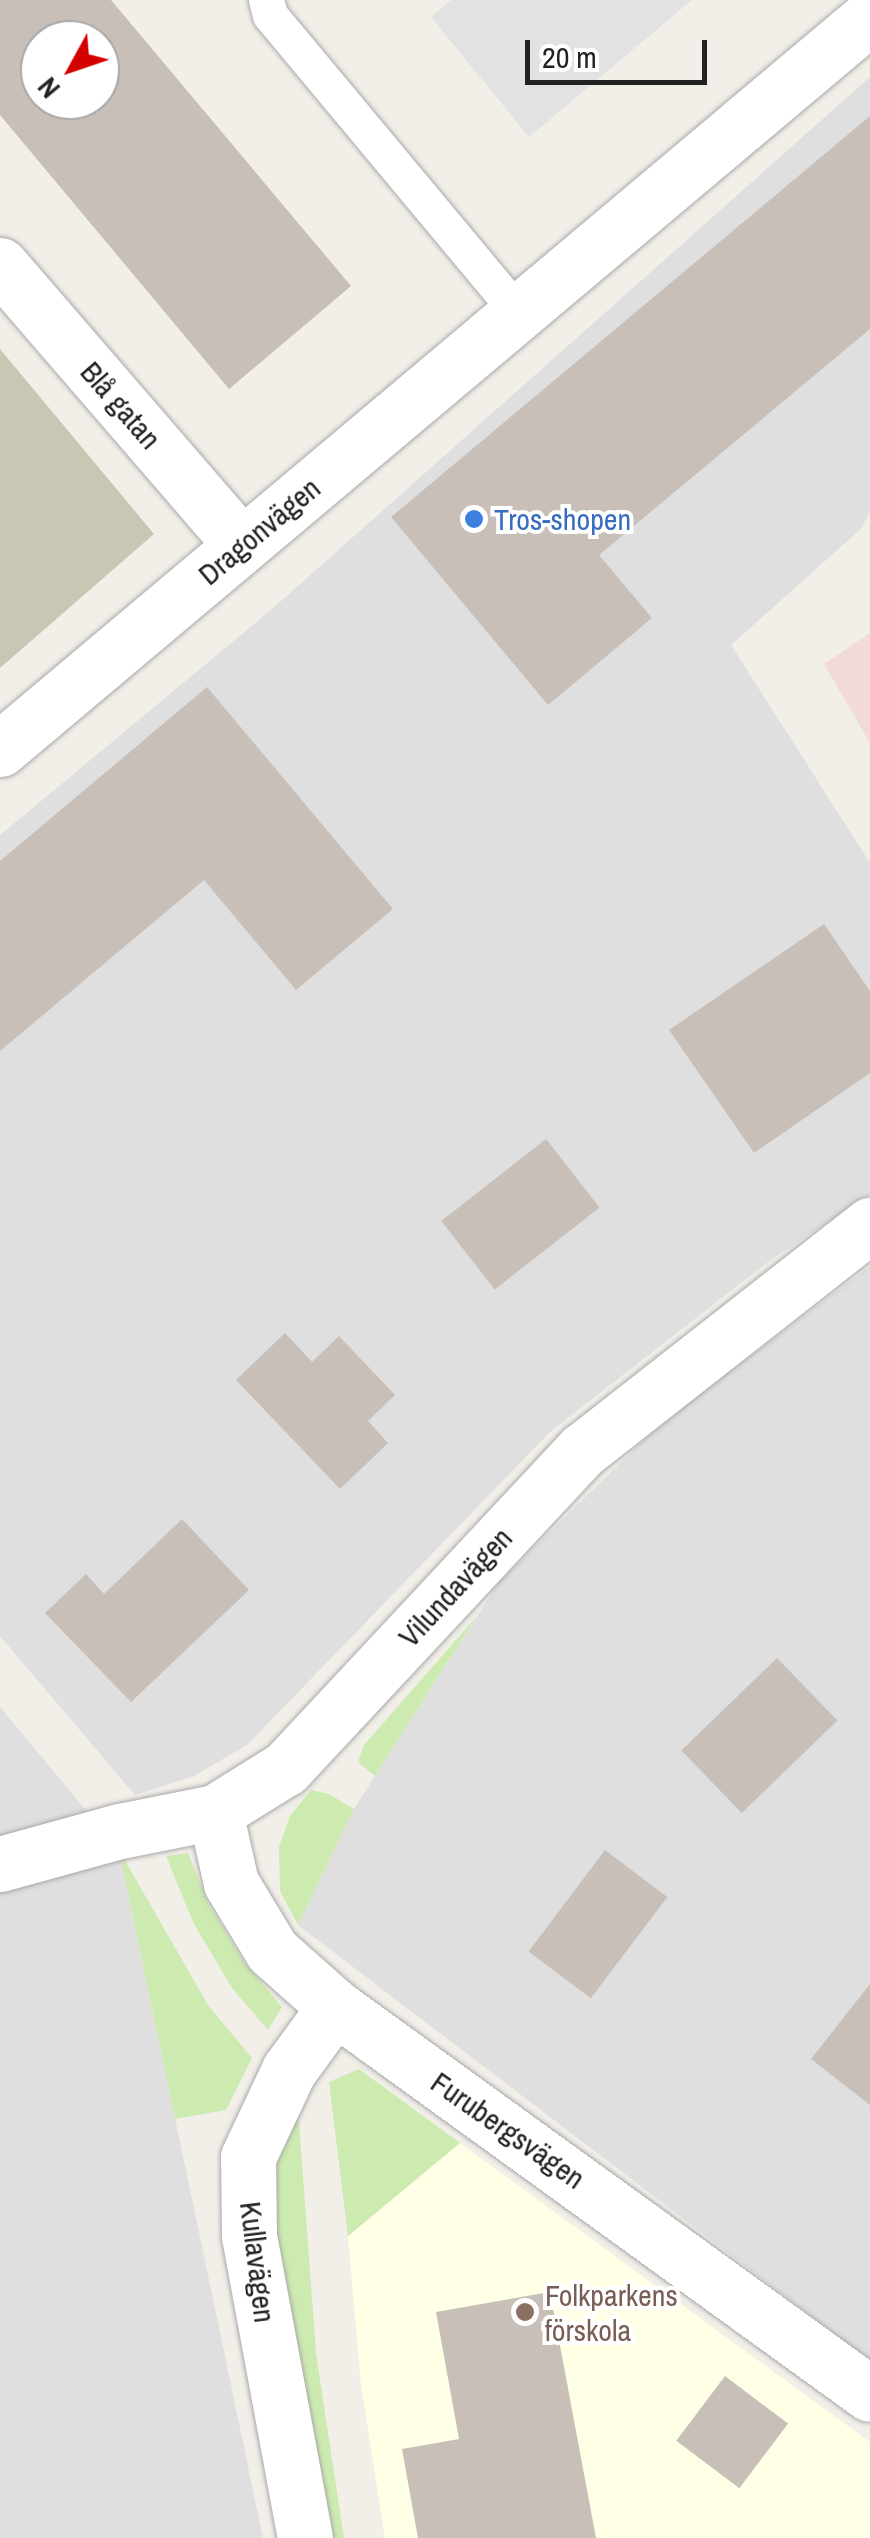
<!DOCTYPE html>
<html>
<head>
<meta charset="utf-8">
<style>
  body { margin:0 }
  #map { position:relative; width:870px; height:2538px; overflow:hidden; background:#f2efe9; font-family:"Archivo Narrow",sans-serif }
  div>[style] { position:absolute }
  .residential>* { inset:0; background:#e0dfdf }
  .commercial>* { inset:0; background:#f2dad9 }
  .education>* { inset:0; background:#ffffe5 }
  .construction>* { inset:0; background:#c7c7b4 }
  .grass>* { inset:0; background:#cdebb0 }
  .parking>* { inset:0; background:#e2e2e2 }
  .building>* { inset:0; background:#c7bfb8; transform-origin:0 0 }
  .roads { filter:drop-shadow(0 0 2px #a9a9a9) drop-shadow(0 0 2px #a9a9a9) }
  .lane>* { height:35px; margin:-17.5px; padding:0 17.5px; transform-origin:17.5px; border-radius:17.5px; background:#fff }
  .street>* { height:55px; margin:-27.5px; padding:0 27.5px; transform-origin:27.5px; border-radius:27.5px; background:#fff }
  .dots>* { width:28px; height:28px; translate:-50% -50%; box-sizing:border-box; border:5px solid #fff; border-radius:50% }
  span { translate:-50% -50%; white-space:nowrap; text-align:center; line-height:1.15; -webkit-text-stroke:8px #fff; paint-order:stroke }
  .street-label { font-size:30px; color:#222 }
  .shop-label { font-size:30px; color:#366cbe }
  .left { translate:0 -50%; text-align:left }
  .education-label { font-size:30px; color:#785e54 }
  .north { position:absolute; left:20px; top:20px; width:100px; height:100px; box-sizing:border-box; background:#fff; border:2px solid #a7a7a7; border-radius:50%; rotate:230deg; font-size:28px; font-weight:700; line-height:40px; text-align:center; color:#222 }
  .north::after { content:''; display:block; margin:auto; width:35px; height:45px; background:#d40000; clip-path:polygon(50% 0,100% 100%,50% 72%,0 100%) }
  .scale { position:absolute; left:525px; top:40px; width:182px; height:45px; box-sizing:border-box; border:5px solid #222; border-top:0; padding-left:12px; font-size:30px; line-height:35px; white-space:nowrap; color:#222; -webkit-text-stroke:8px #fff; paint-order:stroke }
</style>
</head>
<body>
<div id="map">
  <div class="residential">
    <div style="clip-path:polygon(870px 77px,870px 510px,862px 528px,731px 645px,870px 863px,870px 1194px,768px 1262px,550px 1432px,247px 1745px,194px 1776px,135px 1795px,0 1636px,0 835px,271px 610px)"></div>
    <div style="clip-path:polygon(870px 1266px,870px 2361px,298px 1925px,354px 1809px,499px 1582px,661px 1423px)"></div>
    <div style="clip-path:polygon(0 1707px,119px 1850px,263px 2538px,0 2538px)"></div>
  </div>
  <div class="commercial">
    <div style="clip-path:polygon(870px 633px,870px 743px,824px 664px)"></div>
  </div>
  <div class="education">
    <div style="clip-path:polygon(460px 2143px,870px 2442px,870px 2538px,385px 2538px,361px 2385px,348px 2236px)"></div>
  </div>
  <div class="construction">
    <div style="clip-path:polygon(0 349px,154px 534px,0 668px)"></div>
  </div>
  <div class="grass">
    <div style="clip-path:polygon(477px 1616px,375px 1776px,358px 1762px,364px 1745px)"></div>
    <div style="clip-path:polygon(311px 1790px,329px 1794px,354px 1809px,298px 1925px,280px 1891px,279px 1847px,290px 1816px)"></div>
    <div style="clip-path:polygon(119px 1850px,208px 2005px,252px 2058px,226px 2110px,175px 2119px)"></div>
    <div style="clip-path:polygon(188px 1853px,208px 1903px,242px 1959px,282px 2007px,268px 2030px,232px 1988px,194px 1924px,166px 1856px)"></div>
    <div style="clip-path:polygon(359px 2069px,460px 2143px,348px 2236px,329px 2082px)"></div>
    <div style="clip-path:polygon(298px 2107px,316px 2353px,344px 2538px,326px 2538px,273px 2240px,275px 2150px)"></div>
  </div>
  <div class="parking">
    <div style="clip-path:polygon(451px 0,692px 0,529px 137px,431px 17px)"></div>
  </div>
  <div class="building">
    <div style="clip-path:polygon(evenodd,0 0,111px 0,351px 286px,229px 389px,0 115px,0 0,40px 40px,100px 40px,100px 100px,40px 100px,40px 40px)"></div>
    <div style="clip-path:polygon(870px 116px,870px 329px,599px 555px,652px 618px,548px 705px,391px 517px)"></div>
    <div style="clip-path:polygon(207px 687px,393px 909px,296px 990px,204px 880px,0 1051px,0 861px)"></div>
    <div style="clip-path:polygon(824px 924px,870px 991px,870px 1073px,754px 1153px,669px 1030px)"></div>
    <div style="left:546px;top:1139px;width:87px;height:133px;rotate:52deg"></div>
    <div style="clip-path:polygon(285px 1333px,312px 1362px,339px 1336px,395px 1395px,368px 1421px,388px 1443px,340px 1489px,236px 1380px)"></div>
    <div style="clip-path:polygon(182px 1519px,249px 1590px,131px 1702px,45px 1613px,86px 1574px,104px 1594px)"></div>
    <div style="left:777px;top:1658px;width:87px;height:133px;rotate:46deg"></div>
    <div style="left:605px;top:1850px;width:78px;height:127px;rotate:37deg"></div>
    <div style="clip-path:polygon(870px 1984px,870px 2105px,811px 2059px)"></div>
    <div style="clip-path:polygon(550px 2292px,596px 2538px,418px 2538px,402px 2449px,459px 2439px,436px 2312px)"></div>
    <div style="left:725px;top:2376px;width:79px;height:81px;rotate:37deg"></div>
  </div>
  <div class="roads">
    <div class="lane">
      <div style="left:266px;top:0;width:16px;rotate:75deg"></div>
      <div style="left:270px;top:15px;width:388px;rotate:50.2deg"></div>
    </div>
    <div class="street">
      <div style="left:0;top:265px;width:370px;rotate:49.2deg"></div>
      <div style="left:0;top:749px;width:1137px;rotate:-40.08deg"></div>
      <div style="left:215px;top:1812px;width:73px;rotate:77.3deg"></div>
      <div style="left:231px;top:1883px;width:79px;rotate:58.9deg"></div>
      <div style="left:272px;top:1951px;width:84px;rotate:41.6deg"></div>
      <div style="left:335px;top:2007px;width:660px;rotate:35.88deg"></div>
      <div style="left:0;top:1864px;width:124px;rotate:-15.4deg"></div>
      <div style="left:120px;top:1831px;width:97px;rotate:-11.3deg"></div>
      <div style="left:215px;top:1812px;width:84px;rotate:-31.8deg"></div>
      <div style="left:286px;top:1768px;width:435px;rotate:-47deg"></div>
      <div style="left:583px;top:1450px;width:365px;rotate:-38.1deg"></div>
      <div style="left:305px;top:2538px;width:307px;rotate:-100.5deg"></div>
      <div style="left:249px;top:2236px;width:79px;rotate:-90.7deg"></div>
      <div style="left:248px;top:2157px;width:96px;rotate:-64.8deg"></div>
      <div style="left:289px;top:2070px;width:78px;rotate:-53.9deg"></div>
    </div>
  </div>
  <div class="dots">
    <div style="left:474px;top:519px;background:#3f7fe0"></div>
    <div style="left:525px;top:2312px;background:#8d6e63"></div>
  </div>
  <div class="street-label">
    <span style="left:121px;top:405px;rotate:49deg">Blå gatan</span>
    <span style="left:259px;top:531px;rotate:-40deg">Dragonvägen</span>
    <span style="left:455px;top:1587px;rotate:-47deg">Vilundavägen</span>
    <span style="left:508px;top:2130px;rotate:35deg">Furubergsvägen</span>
    <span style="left:258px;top:2262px;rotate:83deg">Kullavägen</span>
  </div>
  <div class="shop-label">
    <span class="left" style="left:494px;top:519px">Tros-shopen</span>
  </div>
  <div class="education-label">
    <span class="left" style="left:545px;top:2312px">Folkparkens<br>förskola</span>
  </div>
  <div class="north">N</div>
  <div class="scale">20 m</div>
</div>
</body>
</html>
